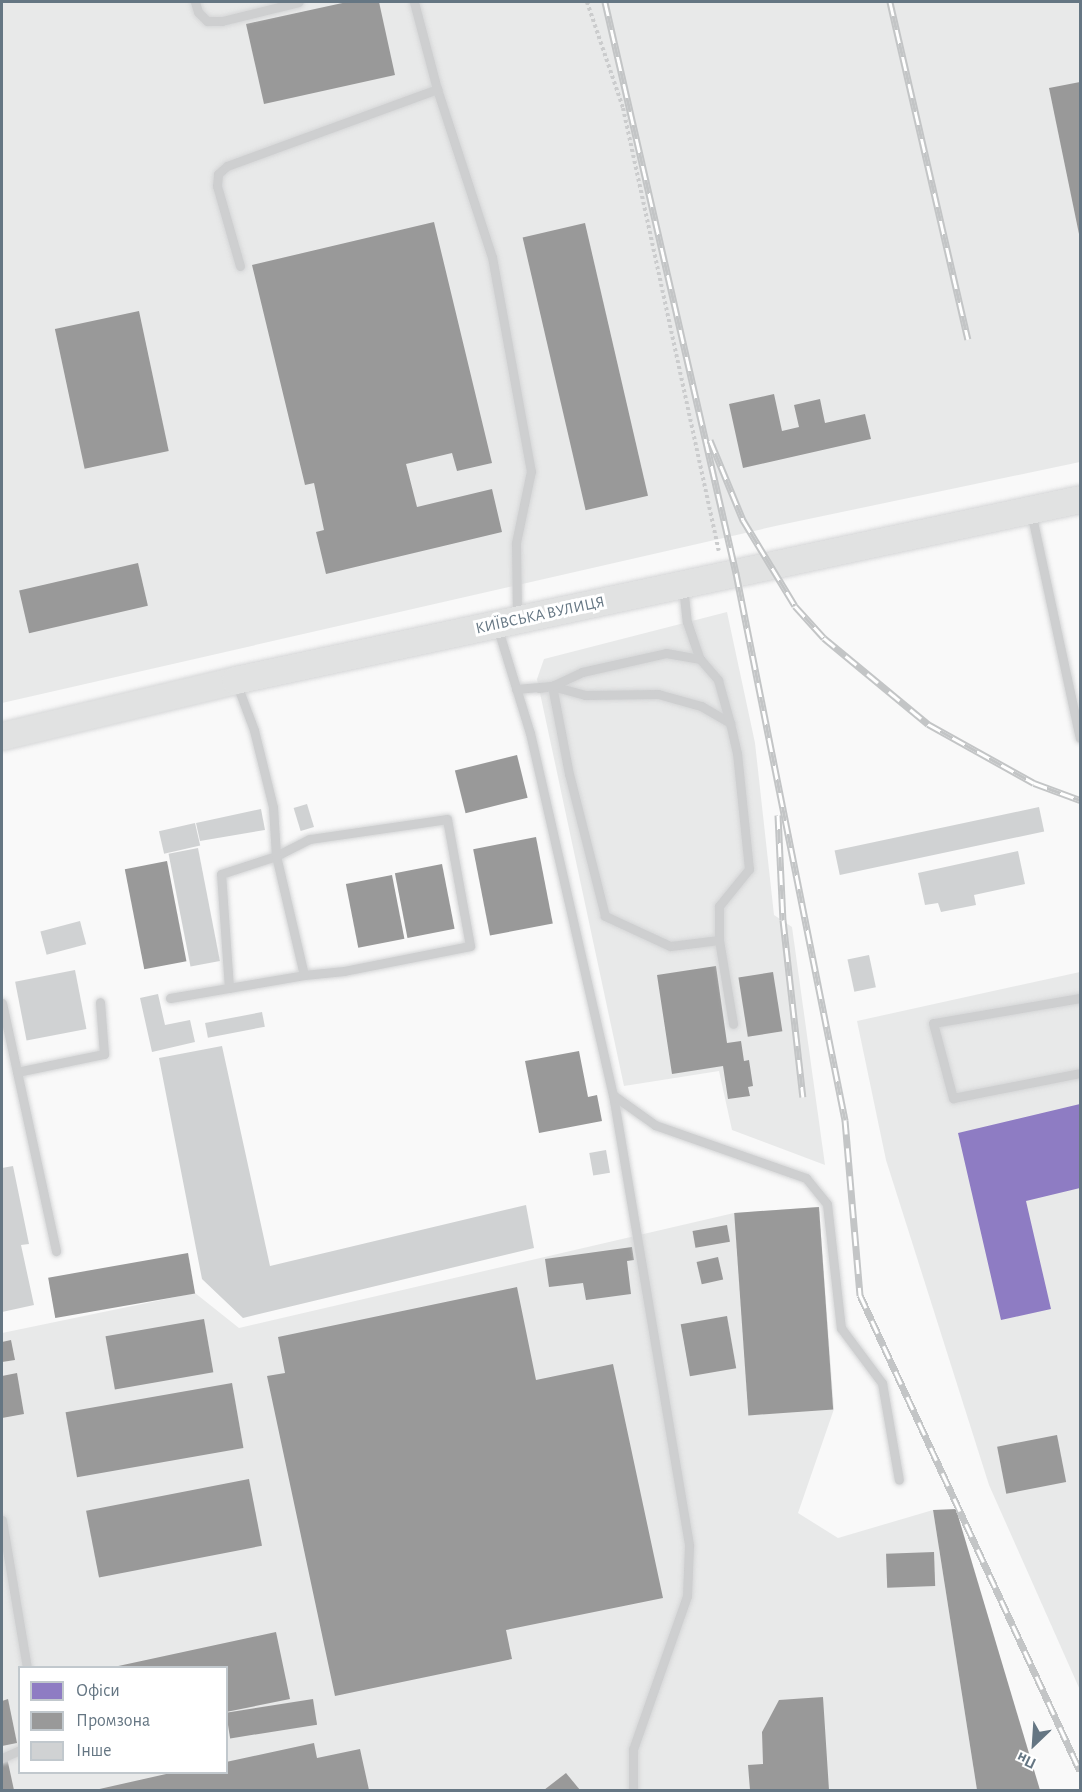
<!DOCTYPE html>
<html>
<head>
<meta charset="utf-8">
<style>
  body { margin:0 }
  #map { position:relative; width:1082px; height:1792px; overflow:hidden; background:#f9f9f9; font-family:"Alegreya Sans",sans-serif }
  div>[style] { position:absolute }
  .built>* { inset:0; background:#e8e9e9 }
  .offices>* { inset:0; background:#8e7cc3 }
  .industry>* { inset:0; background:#999; transform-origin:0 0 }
  .building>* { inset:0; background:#d0d2d3; transform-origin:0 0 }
  .path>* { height:4px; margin-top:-2px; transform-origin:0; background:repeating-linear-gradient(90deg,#cbcccd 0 3px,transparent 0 6px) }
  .roads { filter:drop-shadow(0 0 2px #d5d6d7) drop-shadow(0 0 2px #d5d6d7) }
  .lane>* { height:9px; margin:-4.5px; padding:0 4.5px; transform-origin:4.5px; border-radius:4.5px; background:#cecfd0 }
  .secondary>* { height:27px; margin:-13.5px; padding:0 13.5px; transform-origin:13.5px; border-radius:13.5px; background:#e1e2e2 }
  .rail>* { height:7px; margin-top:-3.5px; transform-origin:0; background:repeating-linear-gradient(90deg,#fff 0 14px,#c3c5c6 0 28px); box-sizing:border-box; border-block:2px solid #c3c5c6 }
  span { translate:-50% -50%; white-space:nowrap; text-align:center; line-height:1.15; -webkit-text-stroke:6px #fff; paint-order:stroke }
  .street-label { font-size:16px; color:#657683 }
  .frame { position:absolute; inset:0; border:3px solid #657683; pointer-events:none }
  .legend { position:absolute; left:18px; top:1666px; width:210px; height:108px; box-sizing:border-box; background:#fff; border:2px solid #c1c8cd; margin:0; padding:8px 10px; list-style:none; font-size:18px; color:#657683 }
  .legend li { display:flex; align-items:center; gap:12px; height:30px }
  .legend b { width:30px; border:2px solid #c1c8cd }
  .north { position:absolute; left:1004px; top:1714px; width:60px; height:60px; -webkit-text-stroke:4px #fff; paint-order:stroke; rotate:205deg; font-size:16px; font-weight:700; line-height:24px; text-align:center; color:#657683 }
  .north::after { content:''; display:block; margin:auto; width:21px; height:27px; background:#657683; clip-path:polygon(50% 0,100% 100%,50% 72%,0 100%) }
</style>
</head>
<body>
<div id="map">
  <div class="built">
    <div style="clip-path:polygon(2px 2px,1080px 2px,1080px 462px,780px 525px,2px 703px)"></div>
    <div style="clip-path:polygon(727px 612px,755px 743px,774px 915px,792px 927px,825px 1165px,732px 1130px,719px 1071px,624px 1086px,537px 679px,544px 659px)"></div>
    <div style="clip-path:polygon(1080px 972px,1080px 1690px,989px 1485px,886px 1160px,857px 1021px)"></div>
    <div style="clip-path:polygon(evenodd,819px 1207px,834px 1409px,798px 1513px,838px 1538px,933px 1510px,977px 1790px,2px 1790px,2px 1333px,195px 1293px,239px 1328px,734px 1213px,819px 1207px,20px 1668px,226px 1668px,226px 1772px,20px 1772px,20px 1668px)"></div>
  </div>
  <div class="offices">
    <div style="clip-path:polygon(1080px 1104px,1080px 1188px,1026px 1201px,1051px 1309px,1001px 1320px,958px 1133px)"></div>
  </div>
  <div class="industry">
    <div style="clip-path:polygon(347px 2px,379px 2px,395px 75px,264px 104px,246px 24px)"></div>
    <div style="clip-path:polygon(1080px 82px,1080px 234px,1079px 234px,1049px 88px)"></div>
    <div style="clip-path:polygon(434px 222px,492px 463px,457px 471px,452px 453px,406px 464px,417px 507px,492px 489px,502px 532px,326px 574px,316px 532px,324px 530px,314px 483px,305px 485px,252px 265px)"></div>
    <div style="left:585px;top:223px;width:280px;height:64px;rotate:77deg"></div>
    <div style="left:139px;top:311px;width:143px;height:86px;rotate:78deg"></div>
    <div style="clip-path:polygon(774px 394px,782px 431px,799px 427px,794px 405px,820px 399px,825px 423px,865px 414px,871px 439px,743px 468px,729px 404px)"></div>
    <div style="left:138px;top:563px;width:44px;height:122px;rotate:77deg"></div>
    <div style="left:517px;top:755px;width:44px;height:64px;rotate:76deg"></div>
    <div style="left:536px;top:837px;width:88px;height:64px;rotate:79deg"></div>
    <div style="left:167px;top:861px;width:102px;height:43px;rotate:79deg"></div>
    <div style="left:442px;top:864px;width:66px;height:48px;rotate:79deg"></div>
    <div style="left:392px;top:875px;width:65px;height:47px;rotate:79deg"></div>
    <div style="clip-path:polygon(716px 966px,727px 1043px,741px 1041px,744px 1061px,749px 1060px,753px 1086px,748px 1087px,750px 1096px,728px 1099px,723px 1066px,672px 1074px,657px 975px)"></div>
    <div style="left:773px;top:972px;width:60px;height:35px;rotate:81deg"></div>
    <div style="clip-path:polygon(579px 1051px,588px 1097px,597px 1095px,602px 1121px,539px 1133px,525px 1061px)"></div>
    <div style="left:819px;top:1207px;width:203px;height:85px;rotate:86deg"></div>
    <div style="left:727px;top:1225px;width:17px;height:35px;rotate:80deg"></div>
    <div style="clip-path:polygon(632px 1247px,634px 1260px,627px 1261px,631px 1294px,586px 1300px,583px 1283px,549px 1287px,545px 1259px)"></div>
    <div style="left:188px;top:1253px;width:41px;height:142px;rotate:80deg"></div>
    <div style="left:718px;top:1257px;width:23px;height:22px;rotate:77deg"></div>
    <div style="clip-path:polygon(517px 1287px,536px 1380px,613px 1364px,663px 1598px,506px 1630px,512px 1659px,335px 1696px,267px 1376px,285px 1373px,278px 1337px)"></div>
    <div style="left:727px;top:1316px;width:53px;height:47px;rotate:80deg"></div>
    <div style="left:204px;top:1319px;width:54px;height:100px;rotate:80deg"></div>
    <div style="clip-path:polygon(11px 1340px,15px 1360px,2px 1362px,2px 1342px)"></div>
    <div style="clip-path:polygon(17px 1373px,24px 1414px,2px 1418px,2px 1376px)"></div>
    <div style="left:232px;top:1383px;width:66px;height:169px;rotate:80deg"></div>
    <div style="left:1057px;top:1435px;width:48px;height:61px;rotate:79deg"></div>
    <div style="left:249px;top:1479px;width:68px;height:166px;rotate:79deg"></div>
    <div style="clip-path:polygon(956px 1509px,1040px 1790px,977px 1790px,933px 1510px)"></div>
    <div style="left:934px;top:1552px;width:34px;height:48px;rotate:88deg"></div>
    <div style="clip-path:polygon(276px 1632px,290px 1699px,226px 1712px,226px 1668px,109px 1668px)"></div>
    <div style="clip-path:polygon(823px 1697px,829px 1790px,750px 1790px,748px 1765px,763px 1764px,762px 1732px,779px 1700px)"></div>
    <div style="clip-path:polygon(8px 1699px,17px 1743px,2px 1746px,2px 1701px)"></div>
    <div style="left:313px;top:1699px;width:26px;height:88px;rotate:81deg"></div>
    <div style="clip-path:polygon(314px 1743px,317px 1758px,360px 1749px,369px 1790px,95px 1790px,175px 1772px,226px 1772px,226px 1762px)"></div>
    <div style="clip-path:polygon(7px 1758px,14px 1790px,2px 1790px,2px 1759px)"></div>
    <div style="clip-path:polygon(566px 1773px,580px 1790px,544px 1790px)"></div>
  </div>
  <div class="building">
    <div style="left:307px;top:804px;width:24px;height:14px;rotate:73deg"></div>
    <div style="left:1039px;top:807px;width:25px;height:209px;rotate:78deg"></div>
    <div style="clip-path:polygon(261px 809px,265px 830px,200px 841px,196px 823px)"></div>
    <div style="left:195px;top:823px;width:23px;height:37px;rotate:77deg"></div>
    <div style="left:198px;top:848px;width:115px;height:30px;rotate:79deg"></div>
    <div style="clip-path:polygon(1018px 851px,1025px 884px,974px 895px,976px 905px,941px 912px,938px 903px,925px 905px,918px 873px)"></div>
    <div style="left:80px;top:921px;width:24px;height:41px;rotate:75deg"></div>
    <div style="left:869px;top:955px;width:33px;height:22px;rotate:78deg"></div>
    <div style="left:75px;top:970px;width:60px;height:61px;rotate:79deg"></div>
    <div style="clip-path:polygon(158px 994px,165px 1025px,190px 1020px,195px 1042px,152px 1052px,140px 998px)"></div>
    <div style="left:262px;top:1012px;width:15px;height:58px;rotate:79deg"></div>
    <div style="clip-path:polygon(222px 1046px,270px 1266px,526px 1205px,534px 1248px,243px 1318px,202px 1279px,159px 1058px)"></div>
    <div style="left:606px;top:1150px;width:23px;height:17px;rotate:80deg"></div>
    <div style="clip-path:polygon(13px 1166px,29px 1244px,21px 1245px,34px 1305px,2px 1312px,2px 1168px)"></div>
  </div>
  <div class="path">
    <div style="left:587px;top:2px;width:112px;rotate:71.2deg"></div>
    <div style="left:623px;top:108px;width:453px;rotate:77.8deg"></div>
  </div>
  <div class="roads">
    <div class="lane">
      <div style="left:195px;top:2px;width:10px;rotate:73deg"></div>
      <div style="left:198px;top:12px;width:13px;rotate:45deg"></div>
      <div style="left:207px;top:21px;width:15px"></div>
      <div style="left:222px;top:21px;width:79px;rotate:-13.9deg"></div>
      <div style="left:414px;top:2px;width:90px;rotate:75.2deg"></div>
      <div style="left:437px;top:89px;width:177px;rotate:71.9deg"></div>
      <div style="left:492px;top:257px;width:218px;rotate:79.7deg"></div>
      <div style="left:531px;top:471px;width:74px;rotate:101.8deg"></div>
      <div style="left:516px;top:543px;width:74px;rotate:89.2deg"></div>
      <div style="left:240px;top:266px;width:83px;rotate:-106deg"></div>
      <div style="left:217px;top:186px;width:12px;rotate:-85deg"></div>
      <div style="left:218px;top:174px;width:12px;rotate:-42deg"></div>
      <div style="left:227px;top:166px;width:224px;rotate:-20.1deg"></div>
      <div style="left:1031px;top:512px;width:231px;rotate:77.8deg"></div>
      <div style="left:683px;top:586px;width:36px;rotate:84deg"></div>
      <div style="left:687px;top:622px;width:39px;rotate:71deg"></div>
      <div style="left:497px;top:626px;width:112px;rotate:72.9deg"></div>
      <div style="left:530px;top:733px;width:371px;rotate:77.1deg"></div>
      <div style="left:613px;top:1095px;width:457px;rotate:80.4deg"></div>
      <div style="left:689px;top:1546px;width:50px;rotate:92.3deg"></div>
      <div style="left:687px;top:1596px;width:162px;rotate:109.4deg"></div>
      <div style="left:633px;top:1749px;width:41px;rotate:90deg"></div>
      <div style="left:539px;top:688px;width:13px;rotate:-9deg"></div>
      <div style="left:552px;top:686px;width:34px;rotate:15deg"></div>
      <div style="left:585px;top:695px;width:73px;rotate:-0.8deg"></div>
      <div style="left:658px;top:694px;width:45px;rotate:15.6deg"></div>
      <div style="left:701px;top:706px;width:34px;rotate:30deg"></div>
      <div style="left:730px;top:723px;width:31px;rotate:77deg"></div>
      <div style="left:737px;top:753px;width:117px;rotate:84.1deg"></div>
      <div style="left:749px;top:869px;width:48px;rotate:129deg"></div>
      <div style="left:719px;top:906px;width:34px;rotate:90deg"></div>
      <div style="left:719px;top:940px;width:49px;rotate:173deg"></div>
      <div style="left:670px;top:946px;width:72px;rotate:-155.2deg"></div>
      <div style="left:605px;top:916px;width:146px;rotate:-104.2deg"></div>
      <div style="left:569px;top:774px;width:90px;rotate:-100.9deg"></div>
      <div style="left:516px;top:689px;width:36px;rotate:-5deg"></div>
      <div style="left:552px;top:686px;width:33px;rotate:-25deg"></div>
      <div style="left:582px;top:672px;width:86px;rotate:-12.7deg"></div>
      <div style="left:666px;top:653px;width:35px;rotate:10deg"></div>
      <div style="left:700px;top:659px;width:28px;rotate:49deg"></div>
      <div style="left:718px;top:680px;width:45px;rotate:74.4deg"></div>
      <div style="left:719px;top:940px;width:85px;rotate:80.5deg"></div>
      <div style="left:229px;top:988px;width:114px;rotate:-94deg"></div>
      <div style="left:221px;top:874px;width:58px;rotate:-18.1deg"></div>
      <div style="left:276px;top:856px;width:38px;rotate:-27deg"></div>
      <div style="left:310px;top:839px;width:138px;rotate:-8.3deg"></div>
      <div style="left:447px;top:819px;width:129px;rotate:79.7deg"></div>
      <div style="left:470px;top:946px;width:128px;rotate:168.8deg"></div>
      <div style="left:344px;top:971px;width:40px;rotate:174.3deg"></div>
      <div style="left:170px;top:998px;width:136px;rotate:-9.7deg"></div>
      <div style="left:304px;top:975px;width:122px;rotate:-103.2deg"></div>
      <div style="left:276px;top:856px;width:49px;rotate:-93.5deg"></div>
      <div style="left:273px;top:807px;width:79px;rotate:-103.9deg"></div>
      <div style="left:254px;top:730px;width:51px;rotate:-110.6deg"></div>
      <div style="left:1080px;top:998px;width:149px;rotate:170.3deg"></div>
      <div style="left:933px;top:1023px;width:78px;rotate:75.1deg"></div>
      <div style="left:953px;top:1098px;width:129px;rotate:-11.1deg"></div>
      <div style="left:2px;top:1003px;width:254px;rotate:77.7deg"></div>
      <div style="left:17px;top:1072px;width:89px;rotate:-11.7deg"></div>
      <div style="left:104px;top:1054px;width:52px;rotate:-94.4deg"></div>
      <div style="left:613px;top:1095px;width:52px;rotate:35.5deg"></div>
      <div style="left:655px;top:1125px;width:160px;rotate:19.3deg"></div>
      <div style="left:806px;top:1178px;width:33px;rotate:51deg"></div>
      <div style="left:827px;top:1204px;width:125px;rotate:83.6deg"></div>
      <div style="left:841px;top:1328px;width:69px;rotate:53.3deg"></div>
      <div style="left:882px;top:1383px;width:98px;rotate:80.1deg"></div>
      <div style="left:2px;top:1520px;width:150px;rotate:80.4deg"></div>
      <div style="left:2px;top:1758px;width:20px;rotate:-24deg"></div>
    </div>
    <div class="secondary">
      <div style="left:2px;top:736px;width:240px;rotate:-13.5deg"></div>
      <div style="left:235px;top:680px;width:864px;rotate:-12.09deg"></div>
    </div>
  </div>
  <div class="rail">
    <div style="left:605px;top:2px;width:586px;rotate:77.08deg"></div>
    <div style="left:736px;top:573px;width:558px;rotate:78.73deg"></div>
    <div style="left:845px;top:1120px;width:176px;rotate:85.1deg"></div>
    <div style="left:860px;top:1295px;width:524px;rotate:65.19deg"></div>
    <div style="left:890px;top:2px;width:346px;rotate:77deg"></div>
    <div style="left:710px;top:440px;width:87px;rotate:67.6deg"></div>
    <div style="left:743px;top:520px;width:100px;rotate:58.8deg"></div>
    <div style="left:795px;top:606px;width:43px;rotate:47.8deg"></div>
    <div style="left:824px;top:638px;width:135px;rotate:39.6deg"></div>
    <div style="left:928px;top:724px;width:121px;rotate:29.1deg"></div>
    <div style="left:1034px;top:783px;width:49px;rotate:20.3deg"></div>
    <div style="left:778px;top:815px;width:105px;rotate:87.3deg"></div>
    <div style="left:783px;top:920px;width:178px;rotate:83.6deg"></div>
  </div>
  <div class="street-label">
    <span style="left:540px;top:615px;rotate:-12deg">КИЇВСЬКА ВУЛИЦЯ</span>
  </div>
  <div class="frame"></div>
  <ul class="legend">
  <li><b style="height:16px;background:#8e7cc3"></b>Офіси</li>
  <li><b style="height:16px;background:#999"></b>Промзона</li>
  <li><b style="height:16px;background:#d0d2d3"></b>Інше</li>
  </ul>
  <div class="north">Пн</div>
</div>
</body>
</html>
